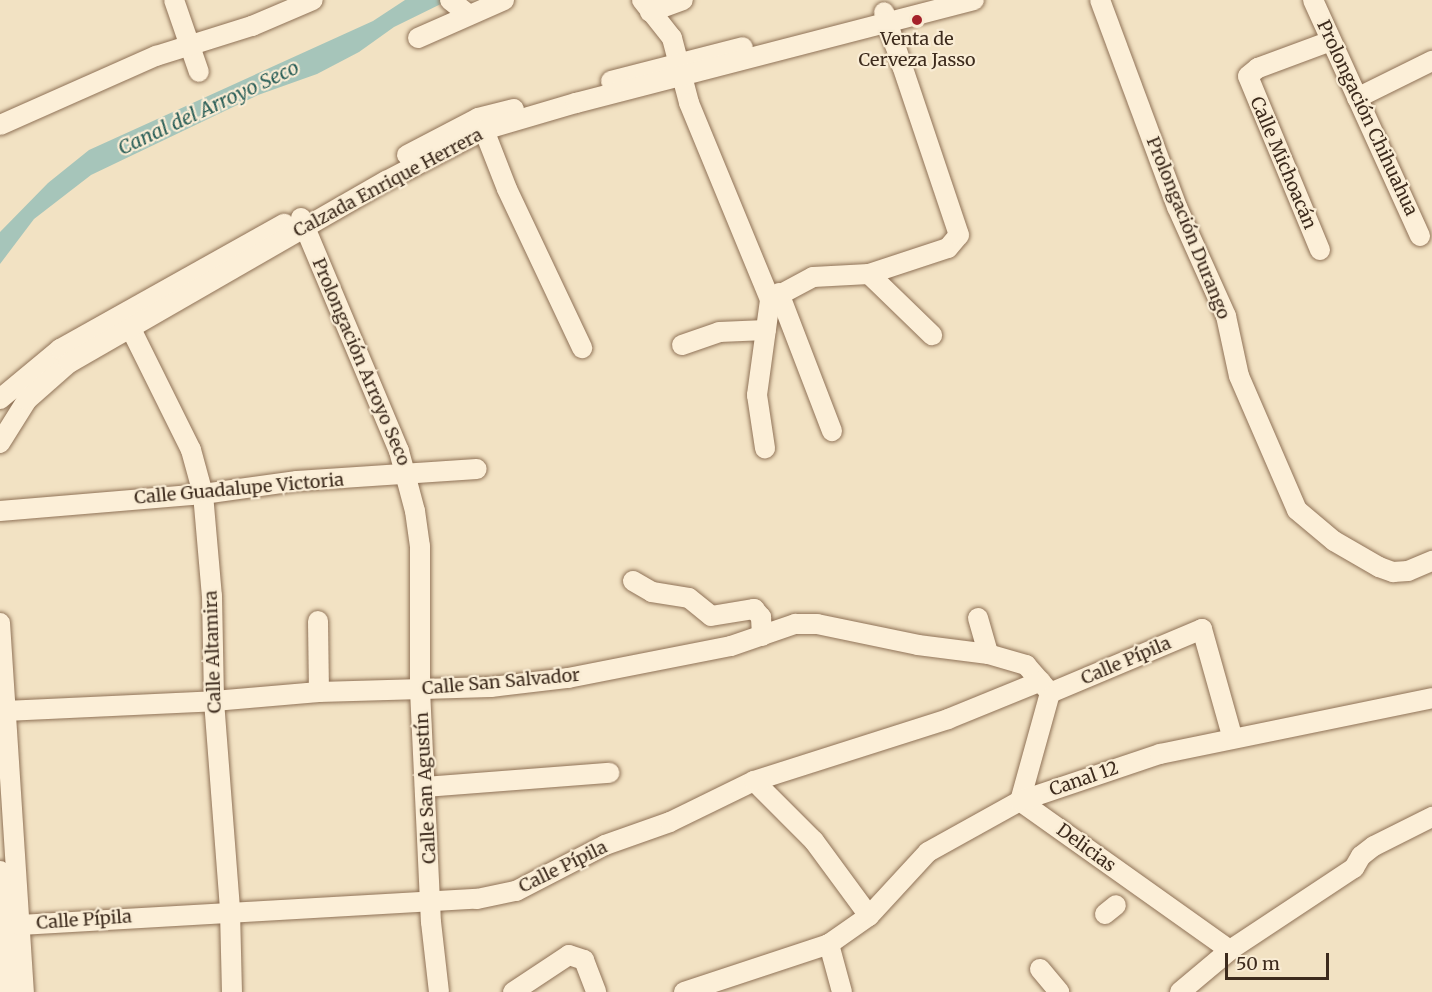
<!DOCTYPE html>
<html>
<head>
<meta charset="utf-8">
<style>
  body { margin:0 }
  #map { position:relative; width:1432px; height:992px; overflow:hidden; background:#f2e2c3; font-family:Merriweather,serif }
  div>[style] { position:absolute }
  .water>* { inset:0; background:#a6c5ba }
  .roads { filter:drop-shadow(0 0 2px #8f7257) drop-shadow(0 0 2px #8f7257) }
  .minor>* { height:20px; margin:-10px; padding:0 10px; transform-origin:10px; border-radius:10px; background:#fcefd8 }
  .dots>* { width:16px; height:16px; translate:-50% -50%; box-sizing:border-box; border:3px solid #f9ecd4; border-radius:50% }
  span { translate:-50% -50%; white-space:nowrap; text-align:center; line-height:1.15; -webkit-text-stroke:4.5px #f9ecd4; paint-order:stroke }
  .poi-label { font-size:18px; color:#3d2b1d }
  .street-label { font-size:18px; color:#3d2b1d }
  .water-label { font-size:20px; color:#2b5f58; font-style:italic }
  .scale { position:absolute; left:1225px; top:953px; width:104px; height:27px; box-sizing:border-box; border:3px solid #3d2b1d; border-top:0; padding-left:8px; font-size:18px; line-height:21px; white-space:nowrap; color:#3d2b1d; -webkit-text-stroke:4px #f9ecd4; paint-order:stroke }
</style>
</head>
<body>
<div id="map">
  <div class="water">
    <div style="clip-path:polygon(405px 0,449px 0,394px 27px,359px 52px,317px 74px,258px 95px,91px 175px,34px 219px,0 264px,0 232px,48px 183px,89px 150px,373px 21px)"></div>
  </div>
  <div class="roads">
    <div class="minor">
      <div style="left:174px;top:0;width:76px;rotate:70.9deg"></div>
      <div style="left:450px;top:0;width:24px;rotate:38deg"></div>
      <div style="left:642px;top:0;width:48px;rotate:51.7deg"></div>
      <div style="left:672px;top:38px;width:67px;rotate:75.3deg"></div>
      <div style="left:689px;top:103px;width:213px;rotate:67.6deg"></div>
      <div style="left:770px;top:300px;width:96px;rotate:97.8deg"></div>
      <div style="left:757px;top:395px;width:54px;rotate:81.4deg"></div>
      <div style="left:1100px;top:0;width:221px;rotate:69.6deg"></div>
      <div style="left:1177px;top:207px;width:120px;rotate:65.8deg"></div>
      <div style="left:1226px;top:316px;width:61px;rotate:77.8deg"></div>
      <div style="left:1239px;top:376px;width:146px;rotate:66.6deg"></div>
      <div style="left:1297px;top:510px;width:48px;rotate:40deg"></div>
      <div style="left:1334px;top:541px;width:52px;rotate:30deg"></div>
      <div style="left:1379px;top:567px;width:15px;rotate:20deg"></div>
      <div style="left:1393px;top:572px;width:15px;rotate:-4deg"></div>
      <div style="left:1408px;top:571px;width:26px;rotate:-23deg"></div>
      <div style="left:1313px;top:0;width:259px;rotate:65.6deg"></div>
      <div style="left:650px;top:12px;width:35px;rotate:-20deg"></div>
      <div style="left:418px;top:38px;width:94px;rotate:-23.8deg"></div>
      <div style="left:611px;top:81px;width:136px;rotate:-14.4deg"></div>
      <div style="left:1357px;top:98px;width:84px;rotate:-26.3deg"></div>
      <div style="left:0;top:125px;width:171px;rotate:-23.9deg"></div>
      <div style="left:156px;top:56px;width:101px;rotate:-17.4deg"></div>
      <div style="left:252px;top:26px;width:66px;rotate:-23.1deg"></div>
      <div style="left:484px;top:130px;width:63px;rotate:68.7deg"></div>
      <div style="left:507px;top:189px;width:176px;rotate:64.7deg"></div>
      <div style="left:407px;top:155px;width:80px;rotate:-27.5deg"></div>
      <div style="left:478px;top:118px;width:37px;rotate:-14deg"></div>
      <div style="left:301px;top:218px;width:253px;rotate:67.2deg"></div>
      <div style="left:399px;top:451px;width:62px;rotate:75.1deg"></div>
      <div style="left:415px;top:511px;width:35px;rotate:82deg"></div>
      <div style="left:420px;top:546px;width:144px;rotate:90deg"></div>
      <div style="left:420px;top:690px;width:232px;rotate:87.3deg"></div>
      <div style="left:431px;top:922px;width:70px;rotate:83.5deg"></div>
      <div style="left:1320px;top:250px;width:188px;rotate:-112.5deg"></div>
      <div style="left:1248px;top:76px;width:13px;rotate:-39deg"></div>
      <div style="left:1258px;top:68px;width:78px;rotate:-20.3deg"></div>
      <div style="left:869px;top:274px;width:88px;rotate:44.1deg"></div>
      <div style="left:779px;top:293px;width:148px;rotate:69deg"></div>
      <div style="left:770px;top:300px;width:49px;rotate:-28.1deg"></div>
      <div style="left:813px;top:277px;width:56px;rotate:-3.1deg"></div>
      <div style="left:869px;top:274px;width:83px;rotate:-18.2deg"></div>
      <div style="left:948px;top:248px;width:17px;rotate:-50deg"></div>
      <div style="left:959px;top:235px;width:235px;rotate:-108.6deg"></div>
      <div style="left:130px;top:327px;width:137px;rotate:63.6deg"></div>
      <div style="left:191px;top:450px;width:46px;rotate:74.7deg"></div>
      <div style="left:203px;top:494px;width:102px;rotate:85deg"></div>
      <div style="left:212px;top:596px;width:105px;rotate:88.9deg"></div>
      <div style="left:214px;top:701px;width:211px;rotate:85.6deg"></div>
      <div style="left:230px;top:911px;width:81px;rotate:88.6deg"></div>
      <div style="left:682px;top:345px;width:39px;rotate:-19deg"></div>
      <div style="left:719px;top:332px;width:47px;rotate:-2.4deg"></div>
      <div style="left:0;top:399px;width:78px;rotate:-39.8deg"></div>
      <div style="left:60px;top:349px;width:257px;rotate:-29.2deg"></div>
      <div style="left:0;top:443px;width:51px;rotate:-57.9deg"></div>
      <div style="left:27px;top:400px;width:56px;rotate:-41.4deg"></div>
      <div style="left:69px;top:363px;width:366px;rotate:-29.9deg"></div>
      <div style="left:386px;top:181px;width:110px;rotate:-27.5deg"></div>
      <div style="left:484px;top:130px;width:96px;rotate:-16.4deg"></div>
      <div style="left:576px;top:103px;width:411px;rotate:-14.5deg"></div>
      <div style="left:0;top:511px;width:204px;rotate:-4.8deg"></div>
      <div style="left:203px;top:494px;width:95px;rotate:-7.9deg"></div>
      <div style="left:297px;top:481px;width:180px;rotate:-3.8deg"></div>
      <div style="left:633px;top:581px;width:22px;rotate:30deg"></div>
      <div style="left:652px;top:592px;width:37px;rotate:9deg"></div>
      <div style="left:689px;top:598px;width:28px;rotate:39deg"></div>
      <div style="left:711px;top:616px;width:44px;rotate:-9.2deg"></div>
      <div style="left:754px;top:609px;width:11px;rotate:49deg"></div>
      <div style="left:761px;top:617px;width:19px;rotate:87deg"></div>
      <div style="left:978px;top:618px;width:37px;rotate:74deg"></div>
      <div style="left:988px;top:654px;width:40px;rotate:16deg"></div>
      <div style="left:1026px;top:665px;width:37px;rotate:49deg"></div>
      <div style="left:1050px;top:693px;width:112px;rotate:105.5deg"></div>
      <div style="left:1020px;top:801px;width:257px;rotate:35.4deg"></div>
      <div style="left:318px;top:621px;width:71px;rotate:89.2deg"></div>
      <div style="left:0;top:623px;width:370px;rotate:86.3deg"></div>
      <div style="left:1050px;top:693px;width:165px;rotate:-22.8deg"></div>
      <div style="left:1202px;top:629px;width:111px;rotate:74.3deg"></div>
      <div style="left:5px;top:711px;width:209px;rotate:-2.7deg"></div>
      <div style="left:214px;top:701px;width:105px;rotate:-4.9deg"></div>
      <div style="left:319px;top:692px;width:172px;rotate:-1.7deg"></div>
      <div style="left:491px;top:687px;width:78px;rotate:-6.7deg"></div>
      <div style="left:568px;top:678px;width:166px;rotate:-11.1deg"></div>
      <div style="left:731px;top:646px;width:68px;rotate:-19deg"></div>
      <div style="left:795px;top:624px;width:22px"></div>
      <div style="left:817px;top:624px;width:103px;rotate:11.7deg"></div>
      <div style="left:918px;top:645px;width:71px;rotate:7.3deg"></div>
      <div style="left:754px;top:781px;width:85px;rotate:45deg"></div>
      <div style="left:814px;top:841px;width:93px;rotate:53.7deg"></div>
      <div style="left:425px;top:787px;width:185px;rotate:-4.4deg"></div>
      <div style="left:0;top:871px;width:121px;rotate:86.2deg"></div>
      <div style="left:1105px;top:914px;width:14px;rotate:-39deg"></div>
      <div style="left:20px;top:925px;width:458px;rotate:-3.3deg"></div>
      <div style="left:477px;top:899px;width:40px;rotate:-12deg"></div>
      <div style="left:516px;top:891px;width:100px;rotate:-27.3deg"></div>
      <div style="left:605px;top:845px;width:69px;rotate:-19.5deg"></div>
      <div style="left:670px;top:822px;width:93px;rotate:-26deg"></div>
      <div style="left:754px;top:781px;width:204px;rotate:-17.7deg"></div>
      <div style="left:948px;top:719px;width:100px;rotate:-22.2deg"></div>
      <div style="left:1040px;top:969px;width:30px;rotate:50deg"></div>
      <div style="left:513px;top:992px;width:67px;rotate:-33.5deg"></div>
      <div style="left:569px;top:955px;width:16px;rotate:18deg"></div>
      <div style="left:584px;top:960px;width:34px;rotate:69deg"></div>
      <div style="left:684px;top:992px;width:153px;rotate:-18.3deg"></div>
      <div style="left:842px;top:992px;width:50px;rotate:-105.2deg"></div>
      <div style="left:829px;top:944px;width:49px;rotate:-35deg"></div>
      <div style="left:869px;top:916px;width:87px;rotate:-47.3deg"></div>
      <div style="left:928px;top:852px;width:105px;rotate:-29deg"></div>
      <div style="left:1020px;top:801px;width:148px;rotate:-18.6deg"></div>
      <div style="left:1160px;top:754px;width:278px;rotate:-11.6deg"></div>
      <div style="left:1180px;top:992px;width:65px;rotate:-40deg"></div>
      <div style="left:1230px;top:950px;width:149px;rotate:-33.5deg"></div>
      <div style="left:1354px;top:868px;width:14px;rotate:-60deg"></div>
      <div style="left:1361px;top:856px;width:16px;rotate:-38deg"></div>
      <div style="left:1374px;top:846px;width:65px;rotate:-26.6deg"></div>
    </div>
  </div>
  <div class="dots">
    <div style="left:917px;top:20px;background:#a42129"></div>
  </div>
  <div class="poi-label">
    <span style="left:917px;top:50px">Venta de<br>Cerveza Jasso</span>
  </div>
  <div class="street-label">
    <span style="left:1367px;top:118px;rotate:65deg">Prolongación Chihuahua</span>
    <span style="left:1283px;top:163px;rotate:67deg">Calle Michoacán</span>
    <span style="left:388px;top:183px;rotate:-28deg">Calzada Enrique Herrera</span>
    <span style="left:1188px;top:228px;rotate:68deg">Prolongación Durango</span>
    <span style="left:361px;top:362px;rotate:67deg">Prolongación Arroyo Seco</span>
    <span style="left:239px;top:489px;rotate:-5deg">Calle Guadalupe Victoria</span>
    <span style="left:213px;top:652px;rotate:-92deg">Calle Altamira</span>
    <span style="left:1126px;top:661px;rotate:-23deg">Calle Pípila</span>
    <span style="left:501px;top:682px;rotate:-5deg">Calle San Salvador</span>
    <span style="left:1084px;top:779px;rotate:-19deg">Canal 12</span>
    <span style="left:426px;top:788px;rotate:-93deg">Calle San Agustín</span>
    <span style="left:1086px;top:848px;rotate:36deg">Delicias</span>
    <span style="left:563px;top:867px;rotate:-26deg">Calle Pípila</span>
    <span style="left:84px;top:920px;rotate:-4deg">Calle Pípila</span>
  </div>
  <div class="water-label">
    <span style="left:208px;top:107px;rotate:-25deg">Canal del Arroyo Seco</span>
  </div>
  <div class="scale">50 m</div>
</div>
</body>
</html>
